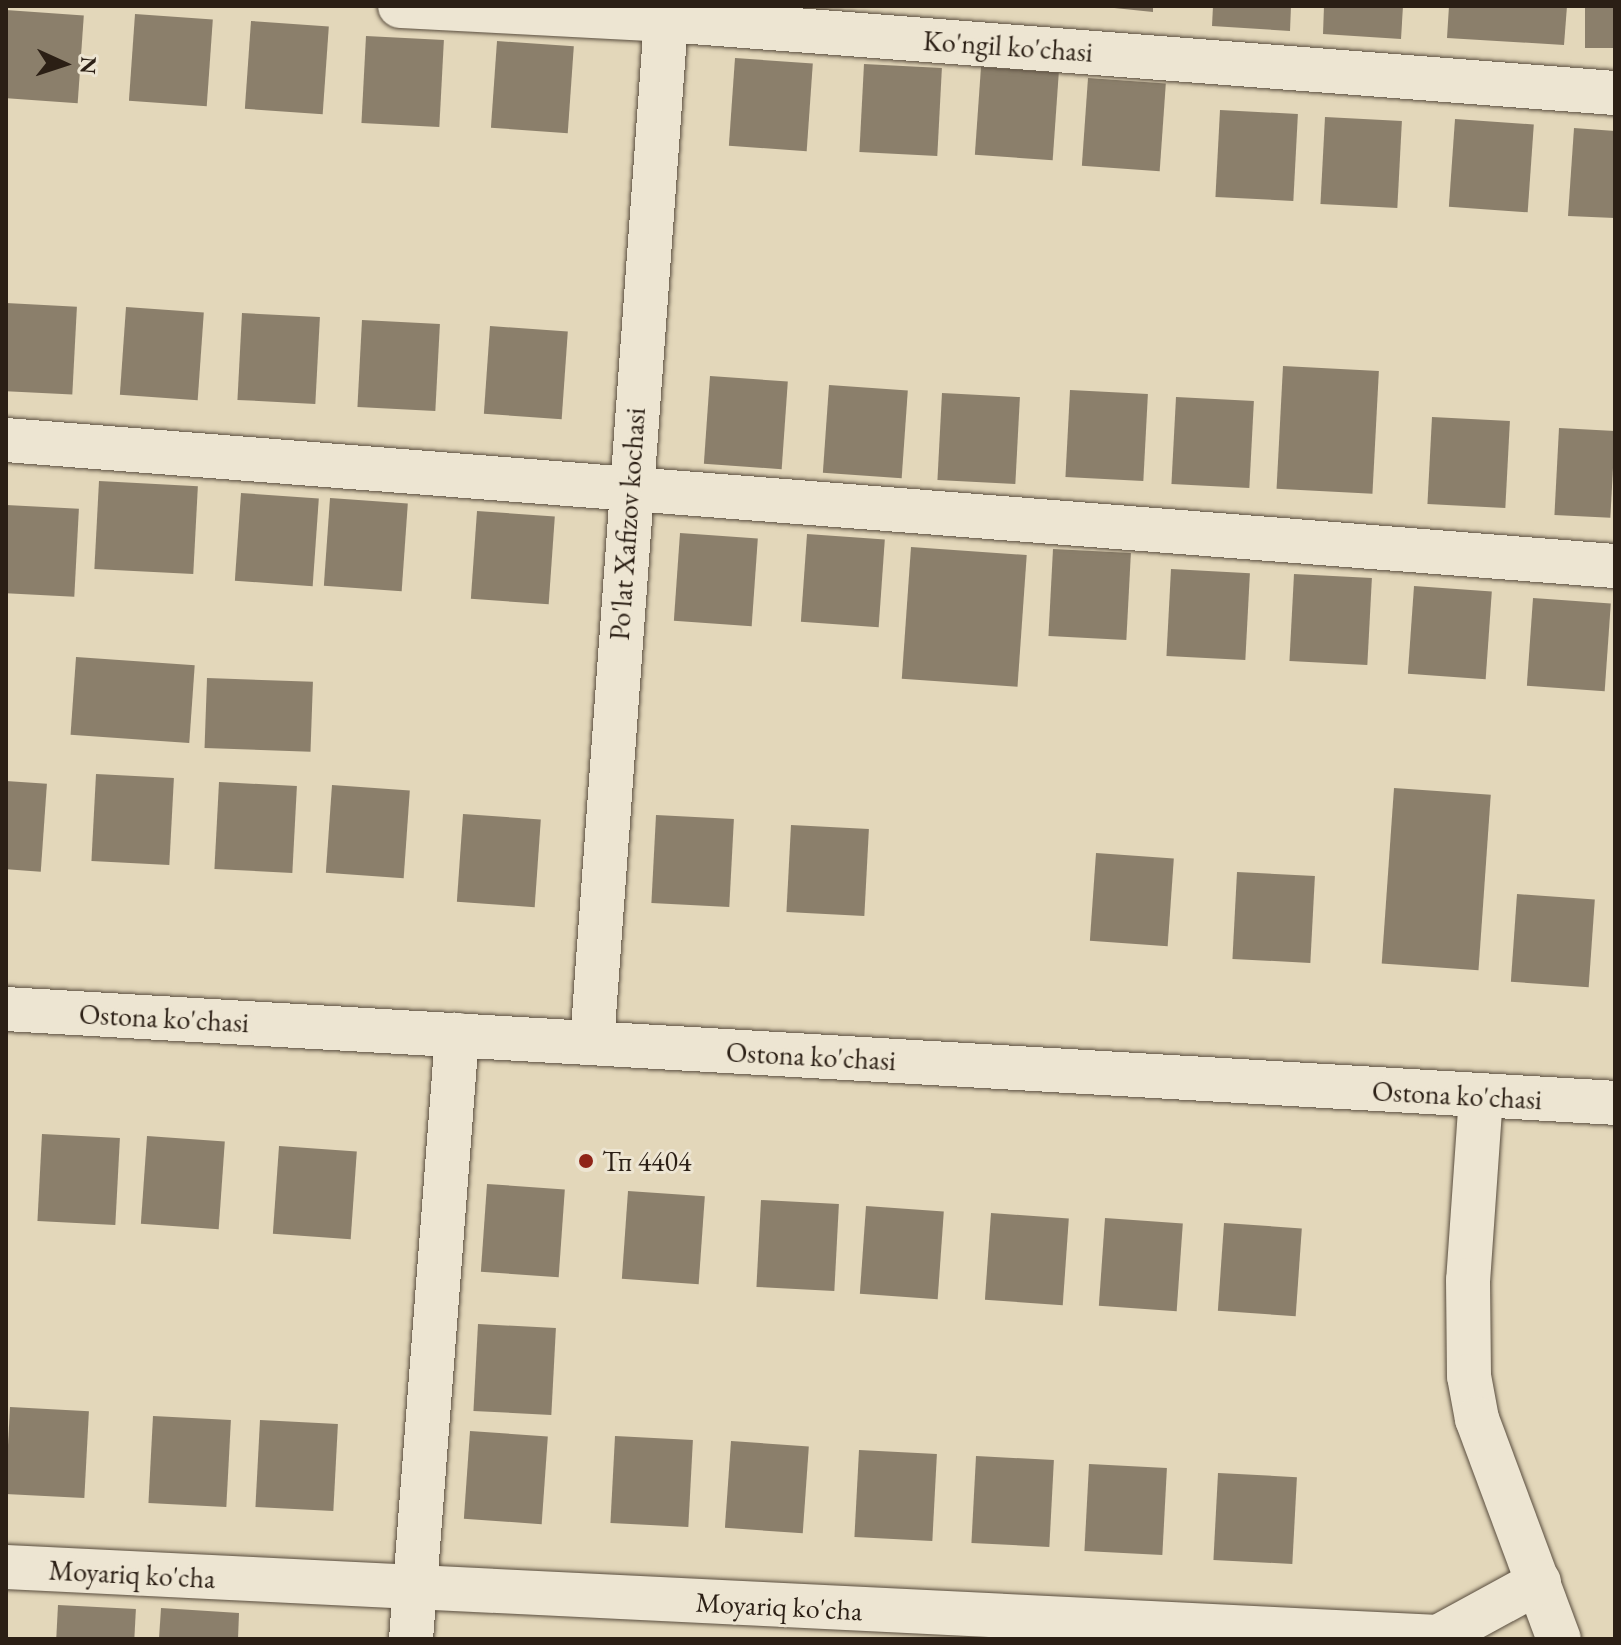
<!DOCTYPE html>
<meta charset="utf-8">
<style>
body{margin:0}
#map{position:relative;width:1621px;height:1645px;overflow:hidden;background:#e3d7ba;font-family:"EB Garamond",serif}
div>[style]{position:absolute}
.building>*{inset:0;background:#8b7f6b;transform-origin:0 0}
.roads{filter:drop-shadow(0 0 2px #594d3e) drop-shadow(0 0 2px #594d3e)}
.minor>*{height:44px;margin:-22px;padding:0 22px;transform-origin:22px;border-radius:22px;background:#ede5d2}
.tertiary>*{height:44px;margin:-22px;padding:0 22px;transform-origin:22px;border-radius:22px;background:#ede5d2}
.dots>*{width:22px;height:22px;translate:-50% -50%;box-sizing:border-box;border:4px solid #ede5d2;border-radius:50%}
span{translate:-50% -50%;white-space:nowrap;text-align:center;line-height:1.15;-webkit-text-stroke:6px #ede5d2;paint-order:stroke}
.street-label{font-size:28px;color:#2b1f15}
.poi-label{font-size:28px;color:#2b1f15}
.left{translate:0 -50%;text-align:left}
.frame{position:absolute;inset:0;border:8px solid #2b1f15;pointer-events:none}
.north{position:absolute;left:24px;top:24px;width:80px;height:80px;-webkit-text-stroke:6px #ede5d2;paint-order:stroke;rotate:93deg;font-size:22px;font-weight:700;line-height:32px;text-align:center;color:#2b1f15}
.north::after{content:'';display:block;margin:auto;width:28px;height:36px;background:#2b1f15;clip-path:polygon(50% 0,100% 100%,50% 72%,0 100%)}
</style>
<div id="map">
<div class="building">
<i style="clip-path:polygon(1095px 6px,1153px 6px,1153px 12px)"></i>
<i style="clip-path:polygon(1213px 6px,1291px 6px,1290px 31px,1212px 26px)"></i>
<i style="clip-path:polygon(1324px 6px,1403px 6px,1401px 39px,1323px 34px)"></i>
<i style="clip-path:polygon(1449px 6px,1567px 6px,1564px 45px,1447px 38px)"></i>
<i style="left:1585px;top:6px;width:30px;height:42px"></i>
<i style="left:6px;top:10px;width:78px;height:88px;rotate:4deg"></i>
<i style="left:135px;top:14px;width:78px;height:87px;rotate:4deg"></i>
<i style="left:251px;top:21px;width:78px;height:88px;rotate:4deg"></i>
<i style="left:366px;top:36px;width:78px;height:87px;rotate:3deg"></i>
<i style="left:497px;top:41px;width:77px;height:87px;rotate:4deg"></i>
<i style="left:735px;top:58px;width:78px;height:88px;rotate:4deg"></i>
<i style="left:864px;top:64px;width:78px;height:88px;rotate:3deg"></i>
<i style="left:981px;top:67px;width:78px;height:88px;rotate:4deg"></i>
<i style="left:1088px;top:78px;width:78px;height:88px;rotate:4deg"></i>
<i style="left:1220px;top:110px;width:78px;height:87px;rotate:3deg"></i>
<i style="left:1325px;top:117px;width:77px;height:87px;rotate:3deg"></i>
<i style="left:1455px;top:119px;width:79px;height:88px;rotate:4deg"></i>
<i style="clip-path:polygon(1574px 128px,1615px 131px,1615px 218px,1568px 216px)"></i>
<i style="left:6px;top:303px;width:71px;height:88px;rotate:3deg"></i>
<i style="left:126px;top:307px;width:78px;height:88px;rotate:4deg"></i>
<i style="left:242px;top:313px;width:78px;height:87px;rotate:3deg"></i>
<i style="left:362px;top:320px;width:78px;height:87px;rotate:3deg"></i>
<i style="left:490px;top:326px;width:78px;height:88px;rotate:4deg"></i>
<i style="left:1283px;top:366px;width:96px;height:123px;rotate:3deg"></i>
<i style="left:710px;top:376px;width:78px;height:88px;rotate:4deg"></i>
<i style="left:829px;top:385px;width:79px;height:88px;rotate:4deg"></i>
<i style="left:1070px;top:390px;width:78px;height:87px;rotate:3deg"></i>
<i style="left:942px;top:393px;width:78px;height:87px;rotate:3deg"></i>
<i style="left:1176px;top:397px;width:78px;height:87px;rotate:3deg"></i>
<i style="left:1432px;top:417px;width:78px;height:87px;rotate:3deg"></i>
<i style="left:1559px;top:428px;width:56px;height:87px;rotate:3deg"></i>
<i style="left:99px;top:481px;width:99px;height:88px;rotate:3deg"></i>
<i style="left:241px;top:493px;width:78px;height:88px;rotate:4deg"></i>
<i style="left:330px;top:498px;width:78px;height:88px;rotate:4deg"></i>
<i style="left:6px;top:505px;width:73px;height:88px;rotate:3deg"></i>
<i style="left:477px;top:511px;width:78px;height:88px;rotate:4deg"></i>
<i style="left:680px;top:533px;width:78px;height:88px;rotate:4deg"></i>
<i style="left:807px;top:534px;width:78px;height:88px;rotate:4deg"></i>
<i style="left:911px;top:547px;width:116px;height:132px;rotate:4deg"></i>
<i style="left:1053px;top:549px;width:78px;height:87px;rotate:3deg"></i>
<i style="left:1171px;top:569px;width:79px;height:87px;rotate:3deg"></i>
<i style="left:1294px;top:574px;width:78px;height:87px;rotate:3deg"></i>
<i style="left:1414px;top:586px;width:78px;height:88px;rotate:4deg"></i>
<i style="left:1533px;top:598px;width:78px;height:88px;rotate:4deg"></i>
<i style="left:76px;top:657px;width:119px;height:78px;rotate:4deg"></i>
<i style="left:207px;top:678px;width:106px;height:70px;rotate:2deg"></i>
<i style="left:96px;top:774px;width:78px;height:87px;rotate:3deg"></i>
<i style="left:6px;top:781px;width:41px;height:88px;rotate:4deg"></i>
<i style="left:219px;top:782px;width:78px;height:87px;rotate:3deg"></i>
<i style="left:332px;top:785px;width:78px;height:88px;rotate:4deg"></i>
<i style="left:1394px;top:788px;width:97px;height:176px;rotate:4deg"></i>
<i style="left:463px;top:814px;width:78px;height:88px;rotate:4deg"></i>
<i style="left:656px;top:815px;width:78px;height:88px;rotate:3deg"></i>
<i style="left:791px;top:825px;width:78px;height:87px;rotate:3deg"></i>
<i style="left:1096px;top:853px;width:78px;height:88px;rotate:4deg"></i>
<i style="left:1237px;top:872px;width:78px;height:87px;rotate:3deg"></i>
<i style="left:1517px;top:894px;width:78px;height:88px;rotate:4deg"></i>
<i style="left:42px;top:1134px;width:78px;height:87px;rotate:3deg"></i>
<i style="left:147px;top:1136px;width:78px;height:88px;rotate:4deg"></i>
<i style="left:279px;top:1146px;width:78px;height:88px;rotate:4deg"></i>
<i style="left:487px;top:1184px;width:78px;height:88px;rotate:4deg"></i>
<i style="left:628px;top:1191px;width:77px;height:88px;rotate:4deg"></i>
<i style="left:761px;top:1200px;width:78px;height:87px;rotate:3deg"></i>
<i style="left:866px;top:1206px;width:78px;height:88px;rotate:4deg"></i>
<i style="left:991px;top:1213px;width:78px;height:87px;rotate:4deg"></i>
<i style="left:1105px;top:1218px;width:78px;height:88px;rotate:4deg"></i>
<i style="left:1224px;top:1223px;width:78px;height:88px;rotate:4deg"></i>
<i style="left:478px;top:1324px;width:78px;height:87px;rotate:3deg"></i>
<i style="left:10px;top:1407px;width:79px;height:87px;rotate:3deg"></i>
<i style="left:153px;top:1416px;width:78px;height:87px;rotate:3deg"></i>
<i style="left:260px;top:1420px;width:78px;height:87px;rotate:3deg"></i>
<i style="left:470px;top:1431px;width:78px;height:88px;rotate:4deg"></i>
<i style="left:615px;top:1436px;width:78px;height:87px;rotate:3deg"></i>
<i style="left:731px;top:1441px;width:78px;height:87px;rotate:4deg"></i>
<i style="left:859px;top:1450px;width:78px;height:87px;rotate:3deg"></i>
<i style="left:976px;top:1456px;width:78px;height:87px;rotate:3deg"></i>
<i style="left:1089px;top:1464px;width:78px;height:87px;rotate:3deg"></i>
<i style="left:1218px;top:1473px;width:79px;height:87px;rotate:3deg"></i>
<i style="left:58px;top:1605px;width:78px;height:34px;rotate:3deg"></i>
<i style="clip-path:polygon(161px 1608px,239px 1613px,238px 1639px,159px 1639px)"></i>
</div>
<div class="roads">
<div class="minor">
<i style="left:400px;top:6px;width:266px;rotate:3deg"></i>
<i style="left:666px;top:20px;width:952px;rotate:4.4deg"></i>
<i style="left:6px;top:440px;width:1614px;rotate:4.48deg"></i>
<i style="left:592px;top:1043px;width:1040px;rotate:-85.86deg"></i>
<i style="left:1481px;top:1096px;width:184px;rotate:94deg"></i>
<i style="left:1468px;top:1280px;width:96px;rotate:89.4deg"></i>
<i style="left:1469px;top:1376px;width:44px;rotate:79.5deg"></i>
<i style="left:1477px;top:1419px;width:235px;rotate:69.6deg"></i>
<i style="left:6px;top:1567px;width:1434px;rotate:2.8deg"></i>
<i style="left:1438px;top:1637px;width:115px;rotate:-28.6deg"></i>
<i style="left:411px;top:1639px;width:606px;rotate:-85.64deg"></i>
</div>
<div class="tertiary">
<i style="left:6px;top:1009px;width:1612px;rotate:3.34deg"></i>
</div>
</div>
<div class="dots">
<i style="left:586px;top:1161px;background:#8f2418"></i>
</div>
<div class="street-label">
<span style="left:1008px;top:46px;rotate:4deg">Ko'ngil ko'chasi</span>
<span style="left:627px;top:524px;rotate:-86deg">Po'lat Xafizov kochasi</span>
<span style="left:164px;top:1018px;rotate:3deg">Ostona ko'chasi</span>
<span style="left:811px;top:1056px;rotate:3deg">Ostona ko'chasi</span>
<span style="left:1457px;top:1095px;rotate:3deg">Ostona ko'chasi</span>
<span style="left:132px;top:1574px;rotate:3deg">Moyariq ko'cha</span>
<span style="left:779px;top:1606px;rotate:3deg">Moyariq ko'cha</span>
</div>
<div class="poi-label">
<span class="left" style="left:602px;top:1161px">Тп 4404</span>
</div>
<div class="frame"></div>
<div class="north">N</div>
</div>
